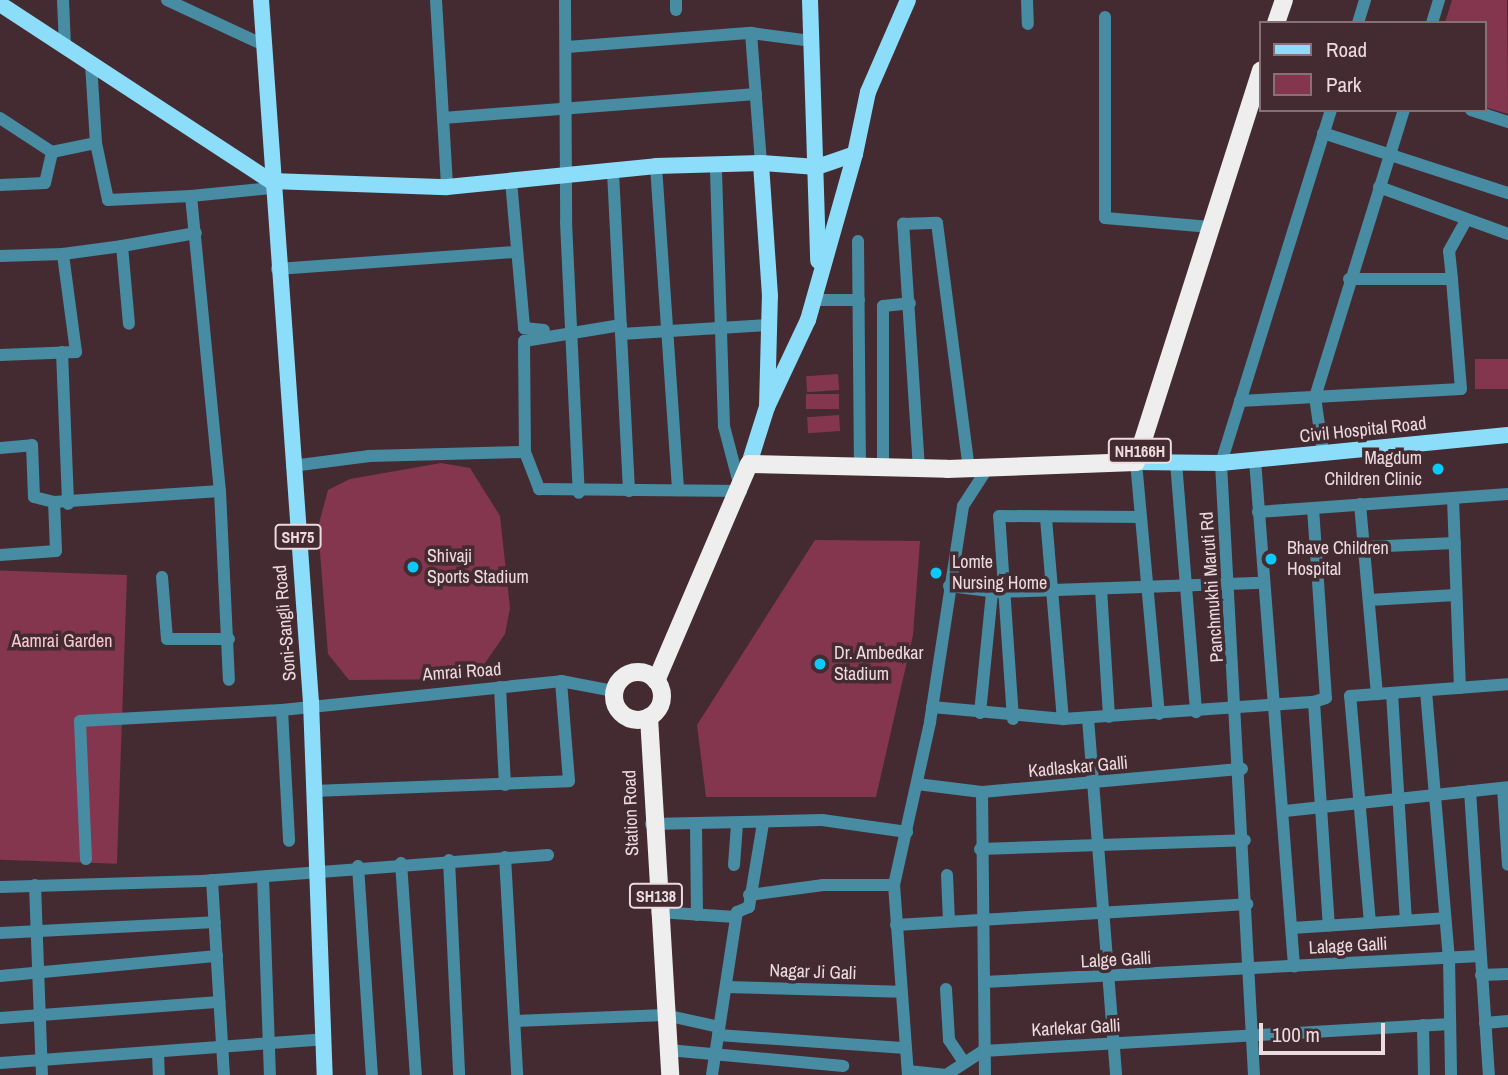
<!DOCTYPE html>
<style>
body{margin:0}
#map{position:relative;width:1508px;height:1075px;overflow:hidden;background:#442b31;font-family:"Archivo Narrow",sans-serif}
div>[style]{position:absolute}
.green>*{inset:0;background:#84364f;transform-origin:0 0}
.minor>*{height:12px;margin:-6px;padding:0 6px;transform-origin:6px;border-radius:6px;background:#478ca3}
.major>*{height:16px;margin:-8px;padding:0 8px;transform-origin:8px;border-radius:8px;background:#8cddf9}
.highway>*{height:18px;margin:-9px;padding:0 9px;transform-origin:9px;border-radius:9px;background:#eee}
.highway>.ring{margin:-9px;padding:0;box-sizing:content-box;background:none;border:18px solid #eee;border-radius:50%}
.dots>*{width:19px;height:19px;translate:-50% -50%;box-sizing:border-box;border:4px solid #442b31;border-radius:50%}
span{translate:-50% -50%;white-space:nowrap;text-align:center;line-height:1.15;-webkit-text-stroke:7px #442b31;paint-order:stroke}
.shield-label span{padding:2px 5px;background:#442b31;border:2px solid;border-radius:5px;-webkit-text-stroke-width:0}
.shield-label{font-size:16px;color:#ecdbdf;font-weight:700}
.street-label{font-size:18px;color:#ecdbdf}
.poi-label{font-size:18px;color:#ecdbdf}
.right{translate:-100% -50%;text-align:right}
.left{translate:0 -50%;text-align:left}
.park-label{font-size:18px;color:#f9c8d4}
.legend{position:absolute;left:1259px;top:21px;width:228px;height:91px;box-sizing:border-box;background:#442b31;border:2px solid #877177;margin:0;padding:9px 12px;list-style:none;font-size:21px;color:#ecdbdf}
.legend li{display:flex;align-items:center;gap:14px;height:35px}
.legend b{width:35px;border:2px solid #877177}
.scale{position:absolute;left:1259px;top:1023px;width:126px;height:32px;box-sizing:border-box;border:4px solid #ecdbdf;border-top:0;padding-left:9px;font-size:21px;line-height:24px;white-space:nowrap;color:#ecdbdf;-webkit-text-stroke:5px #442b31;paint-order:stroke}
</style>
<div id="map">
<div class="green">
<i style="clip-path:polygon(1452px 0,1507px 0,1508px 114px,1485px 107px,1485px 23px,1445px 23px)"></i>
<i style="left:1508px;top:359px;width:30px;height:33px;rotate:90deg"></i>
<i style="left:838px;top:374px;width:16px;height:32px;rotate:86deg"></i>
<i style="left:839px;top:394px;width:15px;height:33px;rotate:90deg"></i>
<i style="left:839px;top:415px;width:16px;height:32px;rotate:86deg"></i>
<i style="clip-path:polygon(441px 463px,470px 468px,500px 516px,510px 608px,505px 634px,474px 679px,349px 680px,328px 654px,318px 527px,328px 490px,350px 479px)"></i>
<i style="clip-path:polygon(815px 540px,920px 541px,913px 635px,876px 797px,706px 797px,697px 725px)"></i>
<i style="left:127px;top:575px;width:289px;height:127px;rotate:92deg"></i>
</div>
<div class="minor">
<i style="left:63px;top:0;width:46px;rotate:87.5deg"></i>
<i style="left:167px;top:0;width:107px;rotate:24.9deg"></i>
<i style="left:436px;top:0;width:187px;rotate:86.6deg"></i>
<i style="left:565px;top:0;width:222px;rotate:89.7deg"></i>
<i style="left:566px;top:222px;width:271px;rotate:87.3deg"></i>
<i style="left:676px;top:0;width:10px;rotate:90deg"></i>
<i style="left:1027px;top:0;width:24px;rotate:88deg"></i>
<i style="left:1105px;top:17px;width:201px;rotate:90deg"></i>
<i style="left:1105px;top:218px;width:106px;rotate:4.9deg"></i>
<i style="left:1358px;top:23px;width:24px;rotate:-73deg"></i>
<i style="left:1432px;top:23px;width:24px;rotate:-73deg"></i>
<i style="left:751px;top:33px;width:130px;rotate:85.6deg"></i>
<i style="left:567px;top:47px;width:185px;rotate:-4.4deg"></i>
<i style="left:751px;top:33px;width:62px;rotate:7.5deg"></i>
<i style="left:1471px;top:110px;width:39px;rotate:18deg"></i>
<i style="left:0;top:118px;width:62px;rotate:33.2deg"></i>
<i style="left:52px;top:152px;width:45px;rotate:-11.6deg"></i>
<i style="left:96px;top:143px;width:80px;rotate:-93.6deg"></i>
<i style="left:443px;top:118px;width:314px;rotate:-4.4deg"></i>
<i style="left:1323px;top:133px;width:194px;rotate:18deg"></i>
<i style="left:96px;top:143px;width:58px;rotate:78.1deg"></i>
<i style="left:108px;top:200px;width:83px;rotate:-2.8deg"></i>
<i style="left:191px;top:196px;width:296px;rotate:84.4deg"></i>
<i style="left:220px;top:491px;width:189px;rotate:87.3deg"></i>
<i style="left:656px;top:166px;width:325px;rotate:86.1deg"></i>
<i style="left:613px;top:172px;width:159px;rotate:87.1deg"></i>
<i style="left:511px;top:181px;width:148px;rotate:84.9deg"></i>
<i style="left:524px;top:328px;width:20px;rotate:6deg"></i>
<i style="left:0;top:185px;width:45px;rotate:-2.5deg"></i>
<i style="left:45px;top:183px;width:32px;rotate:-77deg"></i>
<i style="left:1379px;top:187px;width:137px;rotate:20deg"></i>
<i style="left:191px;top:196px;width:80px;rotate:-5.7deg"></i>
<i style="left:858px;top:241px;width:226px;rotate:89.5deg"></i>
<i style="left:122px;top:246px;width:75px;rotate:-10deg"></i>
<i style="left:0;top:256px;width:63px;rotate:-1.8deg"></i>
<i style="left:277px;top:269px;width:239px;rotate:-4.1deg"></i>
<i style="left:1452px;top:279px;width:28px;rotate:-96deg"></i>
<i style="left:1449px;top:251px;width:35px;rotate:-61deg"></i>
<i style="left:813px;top:300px;width:46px"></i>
<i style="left:621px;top:325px;width:98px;rotate:170.6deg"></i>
<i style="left:524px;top:341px;width:111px;rotate:89.5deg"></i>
<i style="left:525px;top:452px;width:40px;rotate:69deg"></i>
<i style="left:539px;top:489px;width:202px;rotate:0.6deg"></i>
<i style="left:741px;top:491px;width:67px;rotate:-104.7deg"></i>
<i style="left:724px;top:426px;width:260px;rotate:-91.8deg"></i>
<i style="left:62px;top:352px;width:152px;rotate:87.7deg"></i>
<i style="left:0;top:355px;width:76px;rotate:-2.3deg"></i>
<i style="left:76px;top:352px;width:99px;rotate:-97.6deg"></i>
<i style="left:63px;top:254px;width:60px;rotate:-7.7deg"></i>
<i style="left:122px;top:246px;width:78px;rotate:84.9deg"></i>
<i style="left:1240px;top:401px;width:221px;rotate:-3.1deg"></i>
<i style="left:1461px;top:389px;width:110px;rotate:-94.7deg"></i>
<i style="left:1452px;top:279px;width:103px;rotate:180deg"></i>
<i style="left:0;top:448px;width:32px;rotate:-5deg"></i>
<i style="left:32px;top:445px;width:52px;rotate:87.8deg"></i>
<i style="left:34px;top:497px;width:21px;rotate:14deg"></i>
<i style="left:54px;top:502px;width:166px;rotate:-3.8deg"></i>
<i style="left:1323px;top:453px;width:57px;rotate:-98.1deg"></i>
<i style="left:1315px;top:397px;width:300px;rotate:-72.8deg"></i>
<i style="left:1255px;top:460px;width:508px;rotate:85.59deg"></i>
<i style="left:1136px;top:462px;width:253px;rotate:84.8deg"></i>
<i style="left:1176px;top:462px;width:251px;rotate:85.4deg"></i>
<i style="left:292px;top:466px;width:78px;rotate:-7.4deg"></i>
<i style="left:369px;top:456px;width:156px;rotate:-1.5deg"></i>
<i style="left:883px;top:468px;width:162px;rotate:-90deg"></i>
<i style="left:883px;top:306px;width:27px;rotate:-6deg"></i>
<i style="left:919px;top:469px;width:246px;rotate:-93.7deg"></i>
<i style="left:903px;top:224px;width:34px;rotate:-2deg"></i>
<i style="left:937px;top:223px;width:248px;rotate:82.6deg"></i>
<i style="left:629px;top:491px;width:157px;rotate:-92.9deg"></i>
<i style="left:621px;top:334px;width:147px;rotate:-3.5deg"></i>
<i style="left:1453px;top:498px;width:190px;rotate:87.9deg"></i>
<i style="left:1360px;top:504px;width:191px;rotate:84.9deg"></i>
<i style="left:1313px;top:508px;width:190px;rotate:86.1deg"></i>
<i style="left:1326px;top:698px;width:13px;rotate:162deg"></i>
<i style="left:1314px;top:702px;width:224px;rotate:86.2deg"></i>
<i style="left:1258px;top:512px;width:251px;rotate:-4.1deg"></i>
<i style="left:1046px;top:518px;width:202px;rotate:85.2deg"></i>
<i style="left:1063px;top:719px;width:252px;rotate:-3.9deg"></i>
<i style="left:1364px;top:547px;width:91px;rotate:-2.5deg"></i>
<i style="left:0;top:555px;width:56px;rotate:-4.1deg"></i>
<i style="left:56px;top:551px;width:49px;rotate:-92.3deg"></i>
<i style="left:162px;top:577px;width:62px;rotate:85.4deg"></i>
<i style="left:167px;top:639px;width:62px"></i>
<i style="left:949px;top:586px;width:49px;rotate:7deg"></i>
<i style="left:998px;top:592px;width:264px;rotate:-2deg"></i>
<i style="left:1101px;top:589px;width:128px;rotate:86.4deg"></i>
<i style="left:1369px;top:600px;width:87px;rotate:-3.3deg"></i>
<i style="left:500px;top:687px;width:98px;rotate:87.1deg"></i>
<i style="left:1426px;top:691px;width:268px;rotate:85.1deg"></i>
<i style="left:1449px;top:958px;width:117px;rotate:89deg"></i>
<i style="left:1392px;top:693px;width:227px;rotate:86.5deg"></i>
<i style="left:932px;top:707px;width:132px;rotate:5.2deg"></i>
<i style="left:282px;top:710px;width:131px;rotate:86.9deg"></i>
<i style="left:980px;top:713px;width:122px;rotate:-84.3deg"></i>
<i style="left:1088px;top:718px;width:358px;rotate:85.5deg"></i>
<i style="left:1013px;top:719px;width:203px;rotate:-93.9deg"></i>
<i style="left:999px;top:516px;width:142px;rotate:0.4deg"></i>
<i style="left:917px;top:784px;width:65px;rotate:7deg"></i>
<i style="left:982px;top:792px;width:261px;rotate:-5.1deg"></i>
<i style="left:1503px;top:788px;width:77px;rotate:86.3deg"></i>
<i style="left:313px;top:791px;width:256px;rotate:-2.2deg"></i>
<i style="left:569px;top:781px;width:100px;rotate:-94.6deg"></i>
<i style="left:1470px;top:791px;width:285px;rotate:86.2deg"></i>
<i style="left:982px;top:792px;width:283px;rotate:89.4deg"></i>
<i style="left:1285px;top:811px;width:224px;rotate:-6.1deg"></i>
<i style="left:651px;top:824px;width:171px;rotate:-1.3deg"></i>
<i style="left:822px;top:820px;width:86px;rotate:8deg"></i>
<i style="left:696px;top:824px;width:91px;rotate:89.4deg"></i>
<i style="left:980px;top:849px;width:265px;rotate:-1.9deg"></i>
<i style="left:505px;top:857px;width:218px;rotate:86.8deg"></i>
<i style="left:86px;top:859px;width:138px;rotate:-92.5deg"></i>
<i style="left:80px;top:721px;width:202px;rotate:-3.1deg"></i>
<i style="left:282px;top:710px;width:281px;rotate:-5.9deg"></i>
<i style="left:561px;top:681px;width:54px;rotate:10.7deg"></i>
<i style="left:449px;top:860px;width:215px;rotate:87.3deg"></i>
<i style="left:401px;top:863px;width:213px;rotate:86deg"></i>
<i style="left:734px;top:865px;width:41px;rotate:-85.8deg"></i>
<i style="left:358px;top:866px;width:209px;rotate:86.2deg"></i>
<i style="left:947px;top:875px;width:46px;rotate:87.5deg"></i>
<i style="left:263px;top:877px;width:198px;rotate:88deg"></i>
<i style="left:212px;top:880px;width:195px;rotate:86.5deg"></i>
<i style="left:35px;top:885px;width:190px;rotate:87.9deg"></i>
<i style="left:0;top:887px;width:202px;rotate:-1.7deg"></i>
<i style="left:202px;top:881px;width:347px;rotate:-4.3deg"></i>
<i style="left:749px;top:895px;width:75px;rotate:-7.7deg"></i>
<i style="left:823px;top:885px;width:71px"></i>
<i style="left:657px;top:912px;width:79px;rotate:3.6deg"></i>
<i style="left:1370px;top:923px;width:228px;rotate:-95deg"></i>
<i style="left:1350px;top:696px;width:158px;rotate:-4.3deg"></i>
<i style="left:896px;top:925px;width:352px;rotate:-3.4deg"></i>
<i style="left:1292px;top:928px;width:153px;rotate:-3.7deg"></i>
<i style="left:0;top:933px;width:215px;rotate:-2.9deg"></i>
<i style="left:1481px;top:975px;width:27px;rotate:-2deg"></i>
<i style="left:0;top:976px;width:218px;rotate:-5.3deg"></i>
<i style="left:984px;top:982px;width:497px;rotate:-3deg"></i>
<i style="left:726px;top:987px;width:174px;rotate:1.6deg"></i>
<i style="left:946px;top:989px;width:51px;rotate:86.6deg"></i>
<i style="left:949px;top:1040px;width:27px;rotate:56deg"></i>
<i style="left:0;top:1018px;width:220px;rotate:-4.2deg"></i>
<i style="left:515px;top:1021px;width:150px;rotate:-2.3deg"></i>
<i style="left:665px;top:1015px;width:55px;rotate:12.5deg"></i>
<i style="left:1485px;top:1023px;width:23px;rotate:-5deg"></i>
<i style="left:1423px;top:1025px;width:50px;rotate:88.9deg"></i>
<i style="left:718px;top:1035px;width:188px;rotate:4deg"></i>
<i style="left:668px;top:1050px;width:176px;rotate:5.2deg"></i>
<i style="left:158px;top:1052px;width:23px;rotate:88deg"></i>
<i style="left:0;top:1063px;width:325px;rotate:-4.2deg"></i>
<i style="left:908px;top:1071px;width:38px;rotate:6deg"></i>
<i style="left:946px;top:1075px;width:44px;rotate:-33deg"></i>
<i style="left:983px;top:1051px;width:468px;rotate:-3.3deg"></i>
<i style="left:712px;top:1075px;width:165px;rotate:-81.3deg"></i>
<i style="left:737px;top:912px;width:13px;rotate:-23deg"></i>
<i style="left:749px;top:907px;width:85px;rotate:-80.5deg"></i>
<i style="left:908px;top:1075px;width:191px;rotate:-94.2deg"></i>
<i style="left:894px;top:885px;width:167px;rotate:-77.5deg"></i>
<i style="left:930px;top:722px;width:219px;rotate:-81.3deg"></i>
<i style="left:963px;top:506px;width:44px;rotate:-57deg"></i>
<i style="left:1254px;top:1075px;width:613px;rotate:-93.09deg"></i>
<i style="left:1221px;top:463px;width:370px;rotate:-72.7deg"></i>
</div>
<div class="major">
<i style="left:261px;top:0;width:704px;rotate:85.93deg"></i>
<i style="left:311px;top:702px;width:373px;rotate:87.9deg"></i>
<i style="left:810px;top:0;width:261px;rotate:88.2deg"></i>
<i style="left:0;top:4px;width:324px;rotate:33.2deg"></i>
<i style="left:271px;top:181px;width:176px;rotate:2deg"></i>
<i style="left:447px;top:187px;width:210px;rotate:-5.7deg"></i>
<i style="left:656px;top:166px;width:105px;rotate:-1.6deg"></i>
<i style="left:767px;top:407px;width:111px;rotate:-88.5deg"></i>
<i style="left:770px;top:296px;width:133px;rotate:-93.9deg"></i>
<i style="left:761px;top:163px;width:56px;rotate:4.1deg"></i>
<i style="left:817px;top:167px;width:40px;rotate:-18.9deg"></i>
<i style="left:855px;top:154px;width:63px;rotate:-78.2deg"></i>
<i style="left:868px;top:92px;width:100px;rotate:-66.5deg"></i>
<i style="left:1136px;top:462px;width:85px;rotate:0.7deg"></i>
<i style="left:1221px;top:463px;width:288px;rotate:-5.6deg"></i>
<i style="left:749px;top:464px;width:60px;rotate:-72.5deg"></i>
<i style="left:767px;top:407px;width:96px;rotate:-64.8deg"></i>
<i style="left:808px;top:320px;width:173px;rotate:-74.2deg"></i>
</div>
<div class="highway">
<i style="left:1276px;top:23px;width:24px;rotate:-71deg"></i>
<i class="ring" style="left:614px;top:672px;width:30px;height:30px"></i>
<i style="left:656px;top:681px;width:236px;rotate:-66.8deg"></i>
<i style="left:749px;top:464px;width:198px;rotate:1.4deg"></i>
<i style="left:947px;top:469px;width:189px;rotate:-2.1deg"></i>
<i style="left:1136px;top:462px;width:411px;rotate:-72.3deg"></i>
<i style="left:649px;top:717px;width:359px;rotate:86.6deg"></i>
</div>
<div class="dots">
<i style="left:1438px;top:469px;background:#0bcafa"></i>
<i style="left:1271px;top:559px;background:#0bcafa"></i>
<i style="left:413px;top:567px;background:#0bcafa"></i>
<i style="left:936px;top:573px;background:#0bcafa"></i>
<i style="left:820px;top:664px;background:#0bcafa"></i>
</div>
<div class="shield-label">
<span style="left:1140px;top:451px">NH166H</span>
<span style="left:298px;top:537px">SH75</span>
<span style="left:656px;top:896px">SH138</span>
</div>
<div class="street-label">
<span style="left:1363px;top:430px;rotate:-6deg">Civil Hospital Road</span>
<span style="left:1212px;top:587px;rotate:-94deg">Panchmukhi Maruti Rd</span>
<span style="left:285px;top:623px;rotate:-95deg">Soni-Sangli Road</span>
<span style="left:462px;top:672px;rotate:-4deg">Amrai Road</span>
<span style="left:1078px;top:767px;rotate:-5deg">Kadlaskar Galli</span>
<span style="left:631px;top:813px;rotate:-92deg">Station Road</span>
<span style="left:1348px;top:946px;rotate:-3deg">Lalage Galli</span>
<span style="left:1116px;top:960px;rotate:-3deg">Lalge Galli</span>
<span style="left:813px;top:972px;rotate:2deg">Nagar Ji Gali</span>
<span style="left:1076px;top:1028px;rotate:-3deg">Karlekar Galli</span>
</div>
<div class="poi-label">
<span class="right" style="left:1422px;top:469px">Magdum<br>Children Clinic</span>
<span class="left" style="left:1287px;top:559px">Bhave Children<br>Hospital</span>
<span class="left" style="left:427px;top:567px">Shivaji<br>Sports Stadium</span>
<span class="left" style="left:952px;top:573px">Lomte<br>Nursing Home</span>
<span class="left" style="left:834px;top:664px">Dr. Ambedkar<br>Stadium</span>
</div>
<div class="park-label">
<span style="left:62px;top:641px">Aamrai Garden</span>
</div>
<ul class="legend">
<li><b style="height:9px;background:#8cddf9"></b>Road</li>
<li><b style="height:19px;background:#84364f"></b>Park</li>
</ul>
<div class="scale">100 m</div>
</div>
